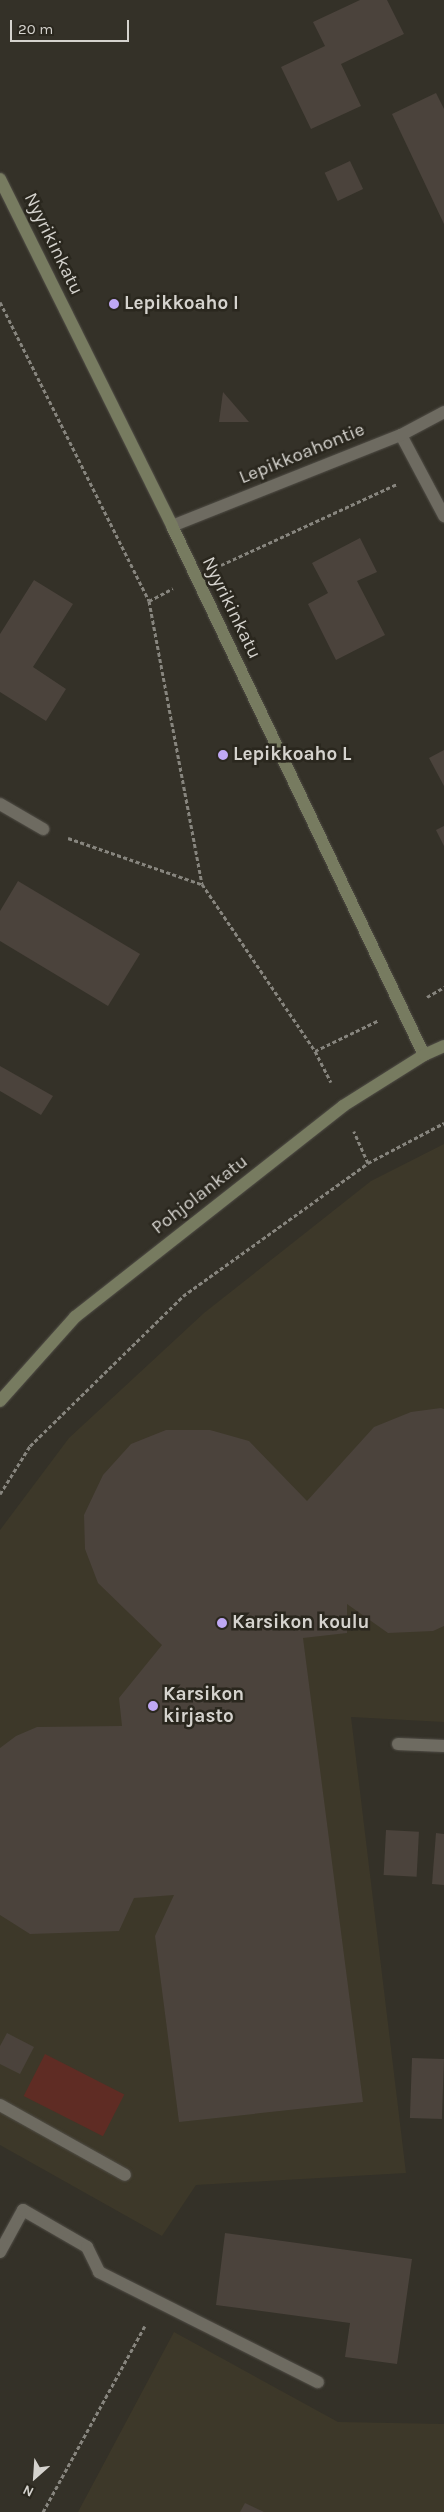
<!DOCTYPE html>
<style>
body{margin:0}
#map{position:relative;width:444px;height:2512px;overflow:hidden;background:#343128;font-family:Karla,sans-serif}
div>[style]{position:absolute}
.built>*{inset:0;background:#3d3829}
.green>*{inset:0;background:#5f2c24;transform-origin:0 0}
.building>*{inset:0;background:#4b433c;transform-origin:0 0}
.path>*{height:3px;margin-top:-1.5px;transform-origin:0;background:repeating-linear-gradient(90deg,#87857e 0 4px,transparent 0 6.5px)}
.roads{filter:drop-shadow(0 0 1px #504d46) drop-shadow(0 0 1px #504d46)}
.lane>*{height:12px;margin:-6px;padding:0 6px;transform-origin:6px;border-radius:6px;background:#6e6b61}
.street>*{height:12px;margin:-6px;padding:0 6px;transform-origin:6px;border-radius:6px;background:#6e6b61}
.secondary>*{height:12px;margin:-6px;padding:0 6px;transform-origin:6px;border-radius:6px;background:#777b60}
.dots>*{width:14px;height:14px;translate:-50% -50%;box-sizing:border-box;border:2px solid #2a271e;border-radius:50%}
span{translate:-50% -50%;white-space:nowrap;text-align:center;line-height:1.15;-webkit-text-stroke:5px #2a271e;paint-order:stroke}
.street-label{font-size:19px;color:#d5d3ce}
.poi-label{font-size:19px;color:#d5d3ce;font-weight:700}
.left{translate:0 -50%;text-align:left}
.north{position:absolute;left:10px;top:2452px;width:50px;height:50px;-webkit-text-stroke:4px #2a271e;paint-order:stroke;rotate:206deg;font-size:14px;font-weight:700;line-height:20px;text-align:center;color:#d5d3ce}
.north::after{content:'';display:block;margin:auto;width:18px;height:22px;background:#d5d3ce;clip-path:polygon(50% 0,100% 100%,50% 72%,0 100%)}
.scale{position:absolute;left:10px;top:20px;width:119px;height:22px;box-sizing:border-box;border:2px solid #d5d3ce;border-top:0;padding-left:6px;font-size:15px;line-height:18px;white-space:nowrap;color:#d5d3ce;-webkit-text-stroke:4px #2a271e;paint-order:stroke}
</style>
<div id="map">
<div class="built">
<i style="clip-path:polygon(444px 1144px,444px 1722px,351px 1717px,406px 2173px,196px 2185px,162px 2236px,0 2145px,0 1530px,69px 1438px,204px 1313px,371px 1181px)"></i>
<i style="clip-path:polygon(174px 2332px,338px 2422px,444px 2424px,444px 2512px,78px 2512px)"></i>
</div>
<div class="green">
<i style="left:45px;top:2054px;width:89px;height:47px;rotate:27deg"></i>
</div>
<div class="building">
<i style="clip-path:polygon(360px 0,387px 0,404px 34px,341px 64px,361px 106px,311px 129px,281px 67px,325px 46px,313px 22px)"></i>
<i style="clip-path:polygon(436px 93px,444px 109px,444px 224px,392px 114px)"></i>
<i style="left:350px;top:161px;width:31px;height:28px;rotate:65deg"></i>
<i style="clip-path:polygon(223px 392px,249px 422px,219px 422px)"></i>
<i style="clip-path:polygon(360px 538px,377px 572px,357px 581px,385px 635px,336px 660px,308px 604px,328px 593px,312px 563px)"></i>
<i style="clip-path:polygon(34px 580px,73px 604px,33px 667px,66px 689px,46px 721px,0 692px,0 634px)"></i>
<i style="clip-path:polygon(444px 750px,444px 786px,429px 758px)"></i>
<i style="clip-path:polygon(444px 826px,444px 846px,436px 830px)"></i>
<i style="clip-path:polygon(18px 881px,140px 954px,108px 1006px,0 941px,0 911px)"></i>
<i style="clip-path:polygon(0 1066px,53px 1096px,41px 1115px,0 1091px)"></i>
<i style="clip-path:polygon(441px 1408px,444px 1409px,444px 1626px,433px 1631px,388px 1633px,347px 1604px,347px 1633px,303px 1638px,363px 2102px,179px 2122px,155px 1936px,174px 1895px,134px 1898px,119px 1931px,30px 1934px,0 1915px,0 1748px,16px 1736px,37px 1727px,122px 1726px,119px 1698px,162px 1645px,98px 1583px,85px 1549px,84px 1515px,103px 1475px,131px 1444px,166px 1430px,210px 1430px,249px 1441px,307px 1501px,374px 1427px,411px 1412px)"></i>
<i style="left:386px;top:1830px;width:33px;height:45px;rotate:3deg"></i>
<i style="clip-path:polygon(436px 1833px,444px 1834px,444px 1885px,432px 1884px)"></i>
<i style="clip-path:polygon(7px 2033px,34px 2047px,20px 2074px,0 2064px,0 2046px)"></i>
<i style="left:412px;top:2058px;width:32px;height:60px;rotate:2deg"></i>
<i style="clip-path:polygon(225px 2233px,412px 2259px,397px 2364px,345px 2357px,350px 2323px,216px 2305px)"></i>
<i style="clip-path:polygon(245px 2503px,264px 2512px,240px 2512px)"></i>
</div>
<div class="path">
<i style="left:0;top:302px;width:334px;rotate:63.5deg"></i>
<i style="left:149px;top:601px;width:288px;rotate:79.4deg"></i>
<i style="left:202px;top:884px;width:202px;rotate:55.9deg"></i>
<i style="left:315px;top:1051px;width:35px;rotate:63deg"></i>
<i style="left:221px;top:565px;width:194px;rotate:-24.7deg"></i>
<i style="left:149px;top:601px;width:27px;rotate:-28deg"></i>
<i style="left:68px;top:838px;width:141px;rotate:19.1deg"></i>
<i style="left:427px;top:997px;width:20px;rotate:-30deg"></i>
<i style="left:315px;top:1051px;width:71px;rotate:-25.8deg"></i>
<i style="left:368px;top:1163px;width:86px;rotate:-27.8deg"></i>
<i style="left:0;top:1494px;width:57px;rotate:-58deg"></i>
<i style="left:30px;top:1446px;width:214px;rotate:-44.4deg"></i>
<i style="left:183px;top:1296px;width:228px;rotate:-35.7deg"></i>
<i style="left:368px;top:1163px;width:35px;rotate:-114deg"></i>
<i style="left:43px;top:2512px;width:212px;rotate:-61.3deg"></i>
</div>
<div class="roads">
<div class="lane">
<i style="left:0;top:2105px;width:143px;rotate:29.2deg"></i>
<i style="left:0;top:2252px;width:48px;rotate:-61.3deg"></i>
<i style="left:23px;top:2210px;width:74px;rotate:30deg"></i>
<i style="left:87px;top:2247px;width:28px;rotate:64deg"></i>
<i style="left:99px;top:2272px;width:245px;rotate:26.7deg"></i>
</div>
<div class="street">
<i style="left:401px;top:435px;width:92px;rotate:62deg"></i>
<i style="left:172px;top:526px;width:246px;rotate:-21.7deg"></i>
<i style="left:401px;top:435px;width:49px;rotate:-28.1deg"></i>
<i style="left:0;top:804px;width:50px;rotate:30.2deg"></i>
<i style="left:398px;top:1744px;width:46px;rotate:2.5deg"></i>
</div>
<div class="secondary">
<i style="left:0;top:179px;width:387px;rotate:63.6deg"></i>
<i style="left:172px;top:526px;width:586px;rotate:64.53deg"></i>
<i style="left:0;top:1401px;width:113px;rotate:-48.2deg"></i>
<i style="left:75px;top:1317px;width:341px;rotate:-38.2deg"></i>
<i style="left:343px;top:1106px;width:96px;rotate:-32.2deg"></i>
<i style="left:424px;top:1055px;width:22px;rotate:-24deg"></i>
</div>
</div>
<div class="dots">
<i style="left:114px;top:304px;background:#bfa8f4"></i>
<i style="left:223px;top:755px;background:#bfa8f4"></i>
<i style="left:222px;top:1623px;background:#bfa8f4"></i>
<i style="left:153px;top:1706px;background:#bfa8f4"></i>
</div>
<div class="street-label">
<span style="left:53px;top:244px;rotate:64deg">Nyyrikinkatu</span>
<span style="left:302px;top:454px;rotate:-22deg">Lepikkoahontie</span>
<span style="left:231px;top:608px;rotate:64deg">Nyyrikinkatu</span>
<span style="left:200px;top:1195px;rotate:-38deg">Pohjolankatu</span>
</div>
<div class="poi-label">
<span class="left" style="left:124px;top:304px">Lepikkoaho I</span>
<span class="left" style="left:233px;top:755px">Lepikkoaho L</span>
<span class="left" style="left:232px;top:1623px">Karsikon koulu</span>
<span class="left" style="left:163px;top:1706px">Karsikon<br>kirjasto</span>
</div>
<div class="north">N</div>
<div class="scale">20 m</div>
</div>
